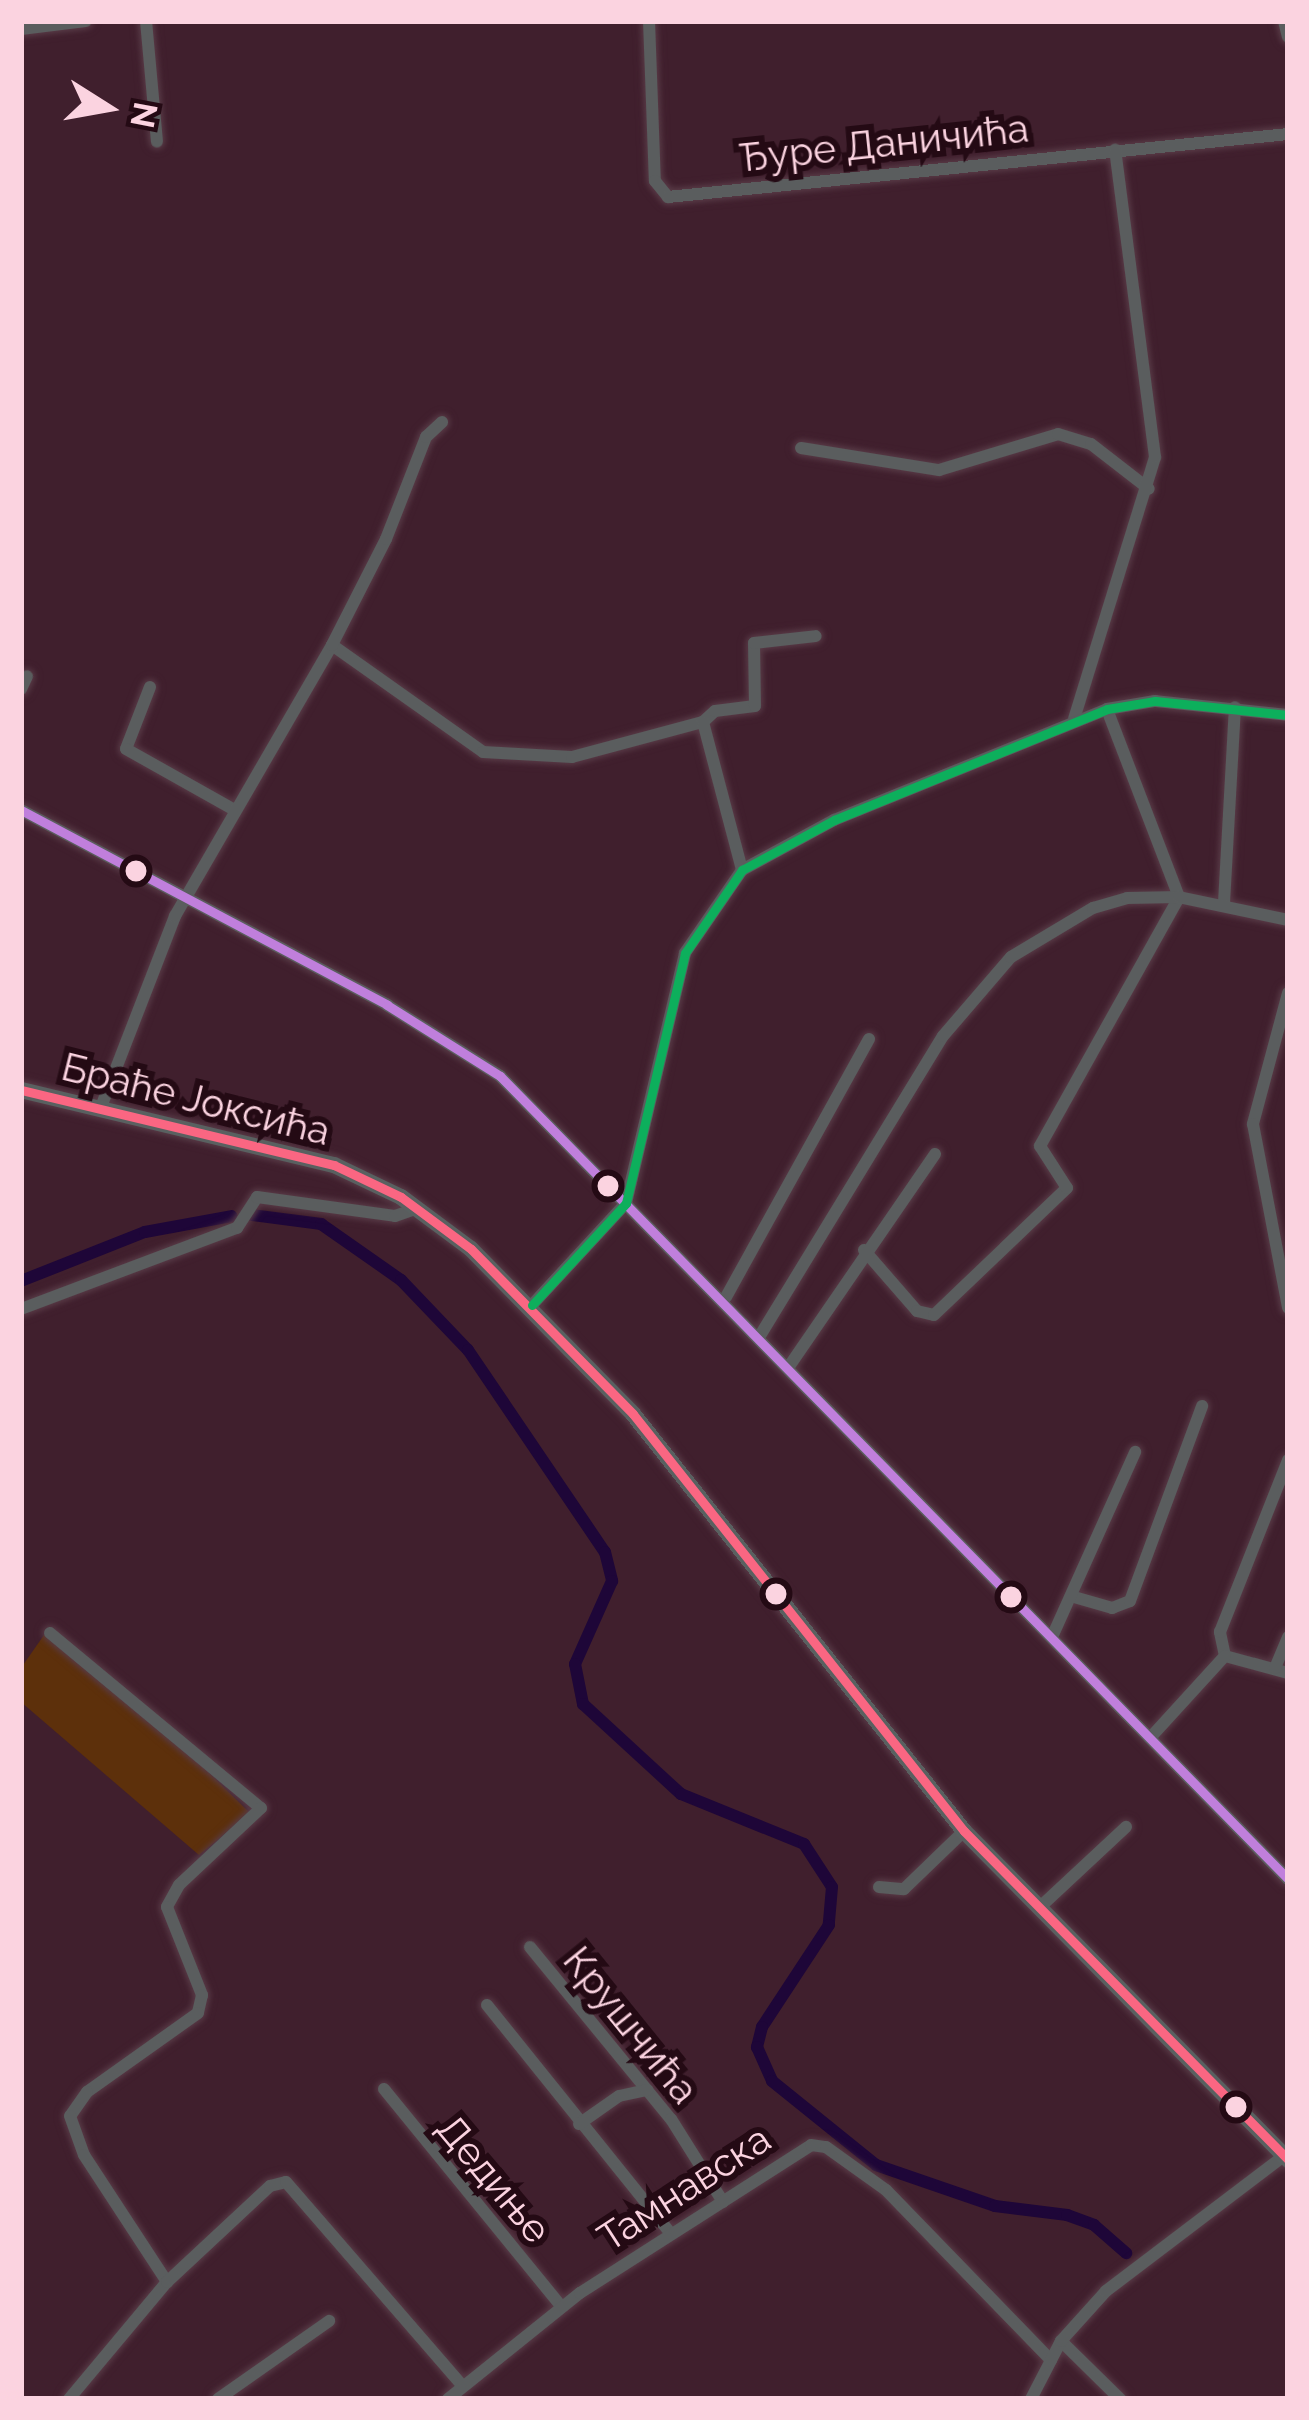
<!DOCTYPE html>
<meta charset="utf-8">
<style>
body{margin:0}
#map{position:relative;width:1309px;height:2420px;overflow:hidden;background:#401f2d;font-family:Raleway,sans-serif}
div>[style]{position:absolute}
.green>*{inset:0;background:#5d300b}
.canal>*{height:12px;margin:-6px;padding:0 6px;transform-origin:6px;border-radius:6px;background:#1e0638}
.roads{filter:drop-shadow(0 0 3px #583b47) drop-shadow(0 0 3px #583b47)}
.minor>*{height:12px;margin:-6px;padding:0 6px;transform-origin:6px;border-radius:6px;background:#5a5d5e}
.secondary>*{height:16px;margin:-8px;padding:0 8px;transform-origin:8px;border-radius:8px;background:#596060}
.bus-1>*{height:9px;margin:-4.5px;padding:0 4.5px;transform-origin:4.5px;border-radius:4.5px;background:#c07fdc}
.bus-2>*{height:9px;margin:-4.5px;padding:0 4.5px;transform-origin:4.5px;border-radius:4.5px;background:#fa6682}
.bus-3>*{height:9px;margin:-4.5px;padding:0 4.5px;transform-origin:4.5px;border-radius:4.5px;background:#0daf5c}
.dots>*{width:33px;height:33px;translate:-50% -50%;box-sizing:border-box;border:6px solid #240a14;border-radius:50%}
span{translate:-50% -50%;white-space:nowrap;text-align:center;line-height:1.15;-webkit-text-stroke:12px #240a14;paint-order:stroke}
.street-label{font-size:39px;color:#fbd3e0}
.frame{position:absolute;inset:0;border:24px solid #fbd3e0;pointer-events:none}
.north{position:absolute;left:48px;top:48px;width:120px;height:120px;-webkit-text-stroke:9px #240a14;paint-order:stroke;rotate:101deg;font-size:33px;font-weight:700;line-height:48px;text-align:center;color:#fbd3e0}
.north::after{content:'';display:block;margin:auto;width:42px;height:54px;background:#fbd3e0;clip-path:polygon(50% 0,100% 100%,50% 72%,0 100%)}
</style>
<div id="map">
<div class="green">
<i style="clip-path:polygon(44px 1635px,160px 1725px,250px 1813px,199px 1855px,21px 1702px,21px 1668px)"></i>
</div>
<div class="canal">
<i style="left:252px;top:1215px;width:70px;rotate:7.4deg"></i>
<i style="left:321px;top:1224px;width:98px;rotate:35deg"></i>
<i style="left:401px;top:1280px;width:97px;rotate:46.3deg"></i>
<i style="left:468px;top:1350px;width:244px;rotate:55.9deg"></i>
<i style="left:605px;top:1552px;width:30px;rotate:76deg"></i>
<i style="left:612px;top:1581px;width:91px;rotate:114deg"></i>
<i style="left:575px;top:1664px;width:41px;rotate:78.7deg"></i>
<i style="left:583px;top:1704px;width:133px;rotate:42.6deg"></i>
<i style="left:681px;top:1794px;width:133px;rotate:22.1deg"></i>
<i style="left:804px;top:1844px;width:51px;rotate:56.9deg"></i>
<i style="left:832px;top:1887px;width:38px;rotate:95deg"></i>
<i style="left:829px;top:1925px;width:122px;rotate:123.3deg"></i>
<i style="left:762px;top:2027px;width:21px;rotate:104deg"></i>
<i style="left:757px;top:2047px;width:37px;rotate:66deg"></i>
<i style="left:772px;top:2081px;width:134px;rotate:38.9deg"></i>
<i style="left:876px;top:2165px;width:126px;rotate:19deg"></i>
<i style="left:995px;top:2206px;width:73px;rotate:7.1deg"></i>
<i style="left:1067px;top:2215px;width:29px;rotate:20deg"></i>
<i style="left:1094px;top:2225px;width:43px;rotate:41.2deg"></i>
<i style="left:21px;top:1281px;width:133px;rotate:-21.6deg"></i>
<i style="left:145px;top:1232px;width:88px;rotate:-10.4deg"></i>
</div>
<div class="roads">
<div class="minor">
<i style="left:146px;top:21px;width:121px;rotate:84.8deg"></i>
<i style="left:649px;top:21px;width:160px;rotate:87.9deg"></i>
<i style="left:655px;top:181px;width:21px;rotate:51deg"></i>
<i style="left:668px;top:197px;width:623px;rotate:-5.8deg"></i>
<i style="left:1284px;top:21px;width:16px;rotate:76deg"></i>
<i style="left:21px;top:29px;width:65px;rotate:-7deg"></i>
<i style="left:801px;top:448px;width:140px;rotate:9.1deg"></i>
<i style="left:939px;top:470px;width:124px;rotate:-16.8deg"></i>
<i style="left:1058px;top:434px;width:34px;rotate:17deg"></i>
<i style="left:1091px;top:444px;width:73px;rotate:37.8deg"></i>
<i style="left:332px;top:645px;width:185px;rotate:35.3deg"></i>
<i style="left:483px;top:752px;width:89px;rotate:3.2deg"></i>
<i style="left:572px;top:757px;width:136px;rotate:-15deg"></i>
<i style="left:150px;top:687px;width:66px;rotate:111.2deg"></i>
<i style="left:126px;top:749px;width:123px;rotate:29.3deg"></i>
<i style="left:21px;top:689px;width:14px;rotate:-65deg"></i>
<i style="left:1074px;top:719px;width:274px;rotate:-72.8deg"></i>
<i style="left:1155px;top:457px;width:310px;rotate:-97.4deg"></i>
<i style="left:703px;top:722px;width:16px;rotate:-43deg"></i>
<i style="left:715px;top:711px;width:40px;rotate:-7.1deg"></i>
<i style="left:755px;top:706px;width:63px;rotate:-90.9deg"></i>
<i style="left:754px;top:643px;width:62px;rotate:-6.4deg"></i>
<i style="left:703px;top:722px;width:153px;rotate:75.2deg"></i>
<i style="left:21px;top:810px;width:415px;rotate:28deg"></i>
<i style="left:387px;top:1005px;width:133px;rotate:32.1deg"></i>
<i style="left:500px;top:1076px;width:1125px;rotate:45.54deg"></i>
<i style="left:1224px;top:903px;width:196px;rotate:-86.8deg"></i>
<i style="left:1288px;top:993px;width:136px;rotate:105deg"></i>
<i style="left:1253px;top:1124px;width:187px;rotate:79.2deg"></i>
<i style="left:101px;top:1107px;width:205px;rotate:-68.8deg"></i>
<i style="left:175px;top:916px;width:313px;rotate:-59.9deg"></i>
<i style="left:332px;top:645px;width:119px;rotate:-63deg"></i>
<i style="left:386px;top:539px;width:110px;rotate:-68.6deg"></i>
<i style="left:426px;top:437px;width:22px;rotate:-43deg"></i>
<i style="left:864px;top:1250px;width:81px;rotate:49deg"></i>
<i style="left:917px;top:1311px;width:17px;rotate:13deg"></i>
<i style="left:934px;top:1315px;width:184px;rotate:-43.7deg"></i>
<i style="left:1067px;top:1188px;width:50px;rotate:-122.7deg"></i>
<i style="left:1040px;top:1146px;width:285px;rotate:-60.8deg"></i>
<i style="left:1179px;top:897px;width:201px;rotate:-111deg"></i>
<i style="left:726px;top:1297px;width:295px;rotate:-61deg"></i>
<i style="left:532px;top:1305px;width:139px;rotate:-47.3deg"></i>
<i style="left:626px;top:1203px;width:257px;rotate:-76.7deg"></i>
<i style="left:685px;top:953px;width:101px;rotate:-55.5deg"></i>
<i style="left:742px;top:870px;width:105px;rotate:-28.5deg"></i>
<i style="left:834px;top:820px;width:295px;rotate:-22.1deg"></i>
<i style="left:1107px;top:709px;width:49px;rotate:-9.5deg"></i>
<i style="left:1155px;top:701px;width:134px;rotate:6deg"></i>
<i style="left:21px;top:1309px;width:231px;rotate:-20.6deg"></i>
<i style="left:237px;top:1228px;width:37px;rotate:-57deg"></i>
<i style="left:257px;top:1197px;width:139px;rotate:7.8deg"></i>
<i style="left:395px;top:1216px;width:24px;rotate:-19deg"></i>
<i style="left:761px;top:1334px;width:349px;rotate:-58.6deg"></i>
<i style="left:943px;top:1036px;width:104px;rotate:-49.3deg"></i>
<i style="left:1011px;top:957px;width:96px;rotate:-30.9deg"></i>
<i style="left:1093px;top:908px;width:35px;rotate:-16deg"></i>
<i style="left:1127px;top:898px;width:52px;rotate:-1.1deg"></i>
<i style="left:1179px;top:897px;width:111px;rotate:11.9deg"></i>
<i style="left:790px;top:1365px;width:256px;rotate:-55.5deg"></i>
<i style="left:1074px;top:1597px;width:40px;rotate:16deg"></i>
<i style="left:1112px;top:1608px;width:19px;rotate:-21deg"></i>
<i style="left:1130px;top:1601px;width:208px;rotate:-69.7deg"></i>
<i style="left:50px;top:1633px;width:274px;rotate:39.7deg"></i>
<i style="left:261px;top:1808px;width:112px;rotate:136.8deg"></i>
<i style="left:179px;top:1885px;width:25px;rotate:119deg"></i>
<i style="left:167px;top:1907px;width:95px;rotate:68.3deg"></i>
<i style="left:202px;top:1995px;width:18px;rotate:103deg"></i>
<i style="left:198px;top:2013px;width:136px;rotate:144.6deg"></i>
<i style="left:87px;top:2092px;width:29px;rotate:125deg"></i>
<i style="left:70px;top:2116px;width:41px;rotate:70.3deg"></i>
<i style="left:84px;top:2155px;width:152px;rotate:56.8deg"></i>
<i style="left:1052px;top:1637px;width:203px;rotate:-65.8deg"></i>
<i style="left:1225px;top:1656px;width:25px;rotate:-102deg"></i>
<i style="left:1220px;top:1632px;width:185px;rotate:-68.4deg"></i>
<i style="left:1225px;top:1656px;width:65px;rotate:15.1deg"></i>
<i style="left:1275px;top:1668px;width:34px;rotate:-67deg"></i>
<i style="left:1150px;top:1738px;width:111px;rotate:-47.6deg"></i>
<i style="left:879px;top:1887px;width:25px;rotate:5deg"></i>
<i style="left:904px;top:1889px;width:83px;rotate:-44deg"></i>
<i style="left:1039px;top:1908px;width:119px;rotate:-43deg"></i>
<i style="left:530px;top:1947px;width:222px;rotate:50.7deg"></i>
<i style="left:671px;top:2119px;width:98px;rotate:57.9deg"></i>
<i style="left:487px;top:2005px;width:290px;rotate:51.2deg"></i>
<i style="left:384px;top:2089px;width:280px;rotate:50.8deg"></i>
<i style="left:579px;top:2124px;width:49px;rotate:-35deg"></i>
<i style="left:619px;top:2096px;width:29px;rotate:-12deg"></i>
<i style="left:1061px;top:2341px;width:83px;rotate:44.5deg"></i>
<i style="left:69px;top:2399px;width:153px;rotate:-50.1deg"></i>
<i style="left:167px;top:2282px;width:141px;rotate:-43deg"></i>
<i style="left:270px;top:2186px;width:16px;rotate:-14deg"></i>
<i style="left:286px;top:2182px;width:270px;rotate:49.1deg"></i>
<i style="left:218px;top:2399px;width:136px;rotate:-35.1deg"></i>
<i style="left:448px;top:2399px;width:169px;rotate:-38.8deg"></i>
<i style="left:580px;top:2293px;width:274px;rotate:-32.6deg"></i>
<i style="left:811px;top:2145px;width:15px;rotate:8deg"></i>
<i style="left:826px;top:2147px;width:74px;rotate:35.6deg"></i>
<i style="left:886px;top:2190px;width:237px;rotate:45.9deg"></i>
<i style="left:1031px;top:2399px;width:65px;rotate:-62.7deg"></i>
<i style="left:1061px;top:2341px;width:67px;rotate:-48deg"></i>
<i style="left:1106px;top:2291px;width:223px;rotate:-37.2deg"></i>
</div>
<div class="secondary">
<i style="left:21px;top:1090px;width:322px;rotate:13.5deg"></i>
<i style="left:334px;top:1165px;width:74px;rotate:25.5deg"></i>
<i style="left:401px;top:1197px;width:87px;rotate:36.6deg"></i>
<i style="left:471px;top:1249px;width:231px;rotate:45.5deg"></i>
<i style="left:633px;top:1414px;width:532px;rotate:51.56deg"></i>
<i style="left:964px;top:1831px;width:462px;rotate:45.4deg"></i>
</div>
</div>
<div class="bus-1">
<i style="left:21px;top:810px;width:415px;rotate:28deg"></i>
<i style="left:387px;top:1005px;width:133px;rotate:32.1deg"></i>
<i style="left:500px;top:1076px;width:1125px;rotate:45.54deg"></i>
</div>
<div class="bus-2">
<i style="left:21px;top:1090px;width:322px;rotate:13.5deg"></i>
<i style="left:334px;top:1165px;width:74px;rotate:25.5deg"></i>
<i style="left:401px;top:1197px;width:87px;rotate:36.6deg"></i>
<i style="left:471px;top:1249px;width:231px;rotate:45.5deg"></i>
<i style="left:633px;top:1414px;width:532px;rotate:51.56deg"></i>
<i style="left:964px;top:1831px;width:462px;rotate:45.4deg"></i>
</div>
<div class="bus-3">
<i style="left:532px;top:1305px;width:139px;rotate:-47.3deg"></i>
<i style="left:626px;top:1203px;width:257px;rotate:-76.7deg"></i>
<i style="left:685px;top:953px;width:101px;rotate:-55.5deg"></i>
<i style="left:742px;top:870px;width:105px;rotate:-28.5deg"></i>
<i style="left:834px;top:820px;width:295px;rotate:-22.1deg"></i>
<i style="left:1107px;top:709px;width:49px;rotate:-9.5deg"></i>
<i style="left:1155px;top:701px;width:134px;rotate:6deg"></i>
</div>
<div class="dots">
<i style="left:136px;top:871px;background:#fbd3e0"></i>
<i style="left:608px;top:1186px;background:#fbd3e0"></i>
<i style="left:776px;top:1594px;background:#fbd3e0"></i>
<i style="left:1011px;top:1597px;background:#fbd3e0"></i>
<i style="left:1236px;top:2107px;background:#fbd3e0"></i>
</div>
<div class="street-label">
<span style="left:884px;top:143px;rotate:-6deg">Ђуре Даничића</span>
<span style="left:196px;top:1099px;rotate:14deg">Браће Јоксића</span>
<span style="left:631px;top:2025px;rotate:51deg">Крушчића</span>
<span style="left:494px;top:2179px;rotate:50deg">Дедиње</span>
<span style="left:684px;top:2188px;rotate:-33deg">Тамнавска</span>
</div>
<div class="frame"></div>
<div class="north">N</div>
</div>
